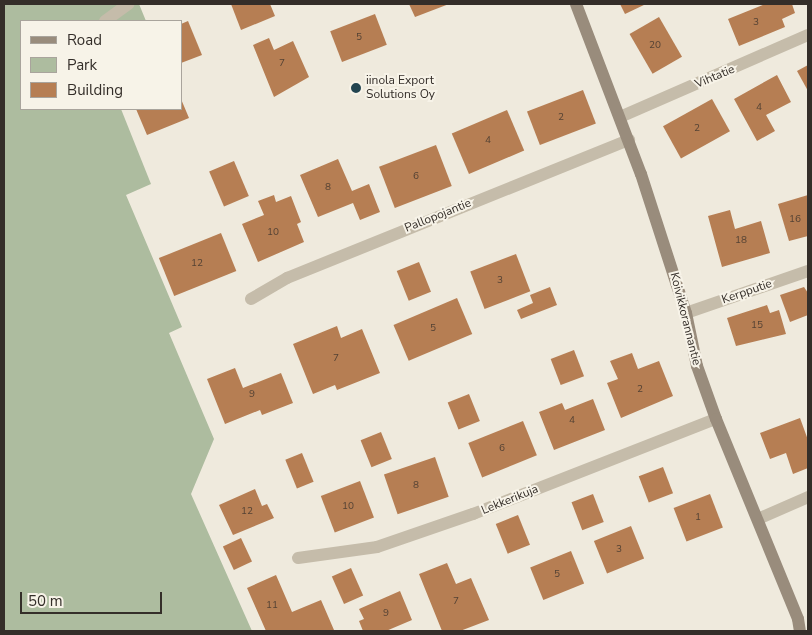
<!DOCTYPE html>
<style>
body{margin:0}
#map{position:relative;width:812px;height:635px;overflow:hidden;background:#efeadd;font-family:"Nunito Sans",sans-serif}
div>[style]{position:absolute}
.green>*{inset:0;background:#adbc9f}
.building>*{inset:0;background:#b67e53;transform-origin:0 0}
.street>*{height:12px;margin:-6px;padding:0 6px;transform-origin:6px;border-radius:6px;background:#c5bcaa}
.secondary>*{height:12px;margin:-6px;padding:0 6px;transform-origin:6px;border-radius:6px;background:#998c7c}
.dots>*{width:14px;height:14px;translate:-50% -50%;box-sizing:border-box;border:2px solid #f7f3e8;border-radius:50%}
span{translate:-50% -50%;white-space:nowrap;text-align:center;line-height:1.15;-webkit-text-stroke:4px #f7f3e8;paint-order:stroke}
.number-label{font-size:10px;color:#544234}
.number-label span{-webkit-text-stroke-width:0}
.street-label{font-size:12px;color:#342e29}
.poi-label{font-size:12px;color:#342e29}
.left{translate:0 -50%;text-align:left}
.frame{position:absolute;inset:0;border:5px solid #342e29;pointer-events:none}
.legend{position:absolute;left:20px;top:20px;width:162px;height:90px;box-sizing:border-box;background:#f7f3e8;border:1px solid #a9a49c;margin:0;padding:6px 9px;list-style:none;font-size:15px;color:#342e29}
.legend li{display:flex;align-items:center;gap:10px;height:25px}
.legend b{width:25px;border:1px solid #a9a49c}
.scale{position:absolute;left:20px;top:592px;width:142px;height:22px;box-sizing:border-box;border:2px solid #342e29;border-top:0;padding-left:6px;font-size:15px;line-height:18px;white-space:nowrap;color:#342e29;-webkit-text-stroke:4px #f7f3e8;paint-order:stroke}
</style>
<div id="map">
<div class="green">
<i style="clip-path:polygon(4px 4px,139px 4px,146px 21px,21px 21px,21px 109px,121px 109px,151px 184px,126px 195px,182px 327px,169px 333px,214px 439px,191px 494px,252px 631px,4px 631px)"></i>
</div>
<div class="building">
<i style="clip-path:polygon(231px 4px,270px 4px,275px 16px,241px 30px)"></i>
<i style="clip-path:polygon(409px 4px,449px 4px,415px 17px)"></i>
<i style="clip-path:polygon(620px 4px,646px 4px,625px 14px)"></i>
<i style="clip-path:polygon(765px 4px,792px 4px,795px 13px,782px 19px,785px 27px,739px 46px,728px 19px)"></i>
<i style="left:375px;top:14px;width:33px;height:48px;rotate:69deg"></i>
<i style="left:659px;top:17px;width:46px;height:34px;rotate:60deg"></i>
<i style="clip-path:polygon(188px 21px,202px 55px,181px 63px,181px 24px)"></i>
<i style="clip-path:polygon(269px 38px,274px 50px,293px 41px,309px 77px,274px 97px,253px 45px)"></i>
<i style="clip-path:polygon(808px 65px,808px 91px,797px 71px)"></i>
<i style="clip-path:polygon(777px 75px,791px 102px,766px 115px,775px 131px,757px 141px,734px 99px)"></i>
<i style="left:583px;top:90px;width:36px;height:60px;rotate:69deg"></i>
<i style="clip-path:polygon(181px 99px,189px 118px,147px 135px,136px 109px,181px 109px)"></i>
<i style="left:712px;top:99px;width:37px;height:56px;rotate:61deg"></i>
<i style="left:507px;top:110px;width:44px;height:60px;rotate:67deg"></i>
<i style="left:436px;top:145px;width:44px;height:61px;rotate:69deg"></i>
<i style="clip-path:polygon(338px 159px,352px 191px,369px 184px,380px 212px,360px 220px,353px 203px,318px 217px,300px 175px)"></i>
<i style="left:234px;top:161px;width:38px;height:27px;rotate:67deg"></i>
<i style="clip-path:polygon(274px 195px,276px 202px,291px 196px,301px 222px,297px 224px,304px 242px,258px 262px,242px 224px,264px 215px,258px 201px)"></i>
<i style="clip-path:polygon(808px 195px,808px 236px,789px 241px,778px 204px)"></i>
<i style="clip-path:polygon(730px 210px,735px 229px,761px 221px,770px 253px,722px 267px,708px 216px)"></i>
<i style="left:221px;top:233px;width:41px;height:67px;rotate:68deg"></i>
<i style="left:516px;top:254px;width:40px;height:49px;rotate:69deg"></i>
<i style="left:419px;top:262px;width:32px;height:24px;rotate:68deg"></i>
<i style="clip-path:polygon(550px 287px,557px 305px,521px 319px,517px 310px,533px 303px,530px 295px)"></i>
<i style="clip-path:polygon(804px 287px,808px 293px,808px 315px,790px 322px,780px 295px)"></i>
<i style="left:457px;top:298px;width:39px;height:69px;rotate:67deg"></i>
<i style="clip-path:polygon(767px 305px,770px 313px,779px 310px,786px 334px,736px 346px,727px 318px)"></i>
<i style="clip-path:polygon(337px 326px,341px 338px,362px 329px,380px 373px,337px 390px,335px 385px,313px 394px,293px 344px)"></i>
<i style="left:574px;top:350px;width:28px;height:25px;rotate:69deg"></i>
<i style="clip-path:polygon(632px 353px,638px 369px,659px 361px,673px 396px,621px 418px,607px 383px,618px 379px,610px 361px)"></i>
<i style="clip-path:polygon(235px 368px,243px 388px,281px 373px,293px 403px,262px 415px,260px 410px,225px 424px,207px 379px)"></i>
<i style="left:469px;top:394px;width:29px;height:23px;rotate:68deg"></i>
<i style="clip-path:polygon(593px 399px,605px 430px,554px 450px,539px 412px,562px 403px,565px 410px)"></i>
<i style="clip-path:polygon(800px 418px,808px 440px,808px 468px,793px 474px,786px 453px,770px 459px,760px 433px)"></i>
<i style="left:523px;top:421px;width:37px;height:59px;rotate:68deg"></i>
<i style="left:381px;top:432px;width:29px;height:22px;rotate:68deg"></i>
<i style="left:302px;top:453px;width:31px;height:18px;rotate:68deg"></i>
<i style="left:435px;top:457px;width:42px;height:54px;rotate:71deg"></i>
<i style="left:663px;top:467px;width:28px;height:26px;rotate:69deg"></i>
<i style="left:360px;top:481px;width:39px;height:42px;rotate:69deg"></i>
<i style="clip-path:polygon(255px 489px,262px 506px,267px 504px,274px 518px,233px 535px,219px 505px)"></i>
<i style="left:593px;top:494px;width:30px;height:23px;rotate:69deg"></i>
<i style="left:710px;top:494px;width:36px;height:39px;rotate:69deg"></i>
<i style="left:518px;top:515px;width:32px;height:24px;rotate:68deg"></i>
<i style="left:631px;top:526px;width:35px;height:40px;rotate:68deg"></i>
<i style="left:241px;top:538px;width:26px;height:20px;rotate:65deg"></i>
<i style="left:571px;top:551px;width:35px;height:44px;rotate:68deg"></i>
<i style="clip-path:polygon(447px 563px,456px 584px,471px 578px,489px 620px,460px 631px,442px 631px,419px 574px)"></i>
<i style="left:351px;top:568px;width:30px;height:21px;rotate:66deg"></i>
<i style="clip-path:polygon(276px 575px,292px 612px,321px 600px,334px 630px,266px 631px,247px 588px)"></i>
<i style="clip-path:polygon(400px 591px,412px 620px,386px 631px,363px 631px,359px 621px,364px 619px,359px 609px)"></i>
</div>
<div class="street">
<i style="left:105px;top:21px;width:29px;rotate:-36deg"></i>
<i style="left:620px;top:117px;width:205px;rotate:-23.6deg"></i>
<i style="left:251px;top:299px;width:42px;rotate:-30.3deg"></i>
<i style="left:287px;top:278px;width:369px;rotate:-22deg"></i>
<i style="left:686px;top:313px;width:129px;rotate:-19deg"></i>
<i style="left:758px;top:519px;width:55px;rotate:-23.7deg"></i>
<i style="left:298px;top:558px;width:80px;rotate:-7.9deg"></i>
<i style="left:377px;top:547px;width:102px;rotate:-19deg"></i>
<i style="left:473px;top:514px;width:261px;rotate:-21.4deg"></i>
</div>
<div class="secondary">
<i style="left:576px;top:4px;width:182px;rotate:69.1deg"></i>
<i style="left:641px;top:174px;width:146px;rotate:72.1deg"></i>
<i style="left:686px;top:313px;width:54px;rotate:78.3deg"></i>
<i style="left:697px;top:366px;width:56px;rotate:70.3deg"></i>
<i style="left:716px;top:419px;width:216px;rotate:67.7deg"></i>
<i style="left:798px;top:619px;width:12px;rotate:81deg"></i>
</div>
<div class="dots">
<i style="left:356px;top:88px;background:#234550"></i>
</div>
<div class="number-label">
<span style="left:756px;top:23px">3</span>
<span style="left:359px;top:38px">5</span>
<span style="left:655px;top:46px">20</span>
<span style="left:282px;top:64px">7</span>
<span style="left:759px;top:108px">4</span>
<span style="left:561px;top:118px">2</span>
<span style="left:697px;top:129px">2</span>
<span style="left:488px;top:141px">4</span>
<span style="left:416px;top:177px">6</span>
<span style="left:328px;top:188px">8</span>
<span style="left:795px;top:220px">16</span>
<span style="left:273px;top:233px">10</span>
<span style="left:741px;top:241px">18</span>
<span style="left:197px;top:264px">12</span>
<span style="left:500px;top:281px">3</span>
<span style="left:757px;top:326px">15</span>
<span style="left:433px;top:329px">5</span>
<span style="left:336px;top:359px">7</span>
<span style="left:640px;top:390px">2</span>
<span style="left:252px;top:395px">9</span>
<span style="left:572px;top:421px">4</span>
<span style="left:502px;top:449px">6</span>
<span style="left:416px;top:486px">8</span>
<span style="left:348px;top:507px">10</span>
<span style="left:247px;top:512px">12</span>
<span style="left:698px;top:518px">1</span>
<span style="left:619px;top:550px">3</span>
<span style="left:557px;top:575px">5</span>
<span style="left:456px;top:602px">7</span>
<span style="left:272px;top:606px">11</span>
<span style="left:386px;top:614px">9</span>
</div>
<div class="street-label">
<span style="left:715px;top:77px;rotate:-23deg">Vihtatie</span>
<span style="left:438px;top:216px;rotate:-22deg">Pallopojantie</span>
<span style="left:747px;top:292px;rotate:-19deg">Kerpputie</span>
<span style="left:685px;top:319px;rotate:76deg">Koivikkorannantie</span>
<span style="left:510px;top:500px;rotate:-22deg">Lekkerikuja</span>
</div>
<div class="poi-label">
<span class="left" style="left:366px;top:88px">iinola Export<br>Solutions Oy</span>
</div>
<div class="frame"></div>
<ul class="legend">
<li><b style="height:6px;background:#998c7c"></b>Road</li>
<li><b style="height:14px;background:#adbc9f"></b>Park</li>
<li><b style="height:14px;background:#b67e53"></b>Building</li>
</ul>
<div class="scale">50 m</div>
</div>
